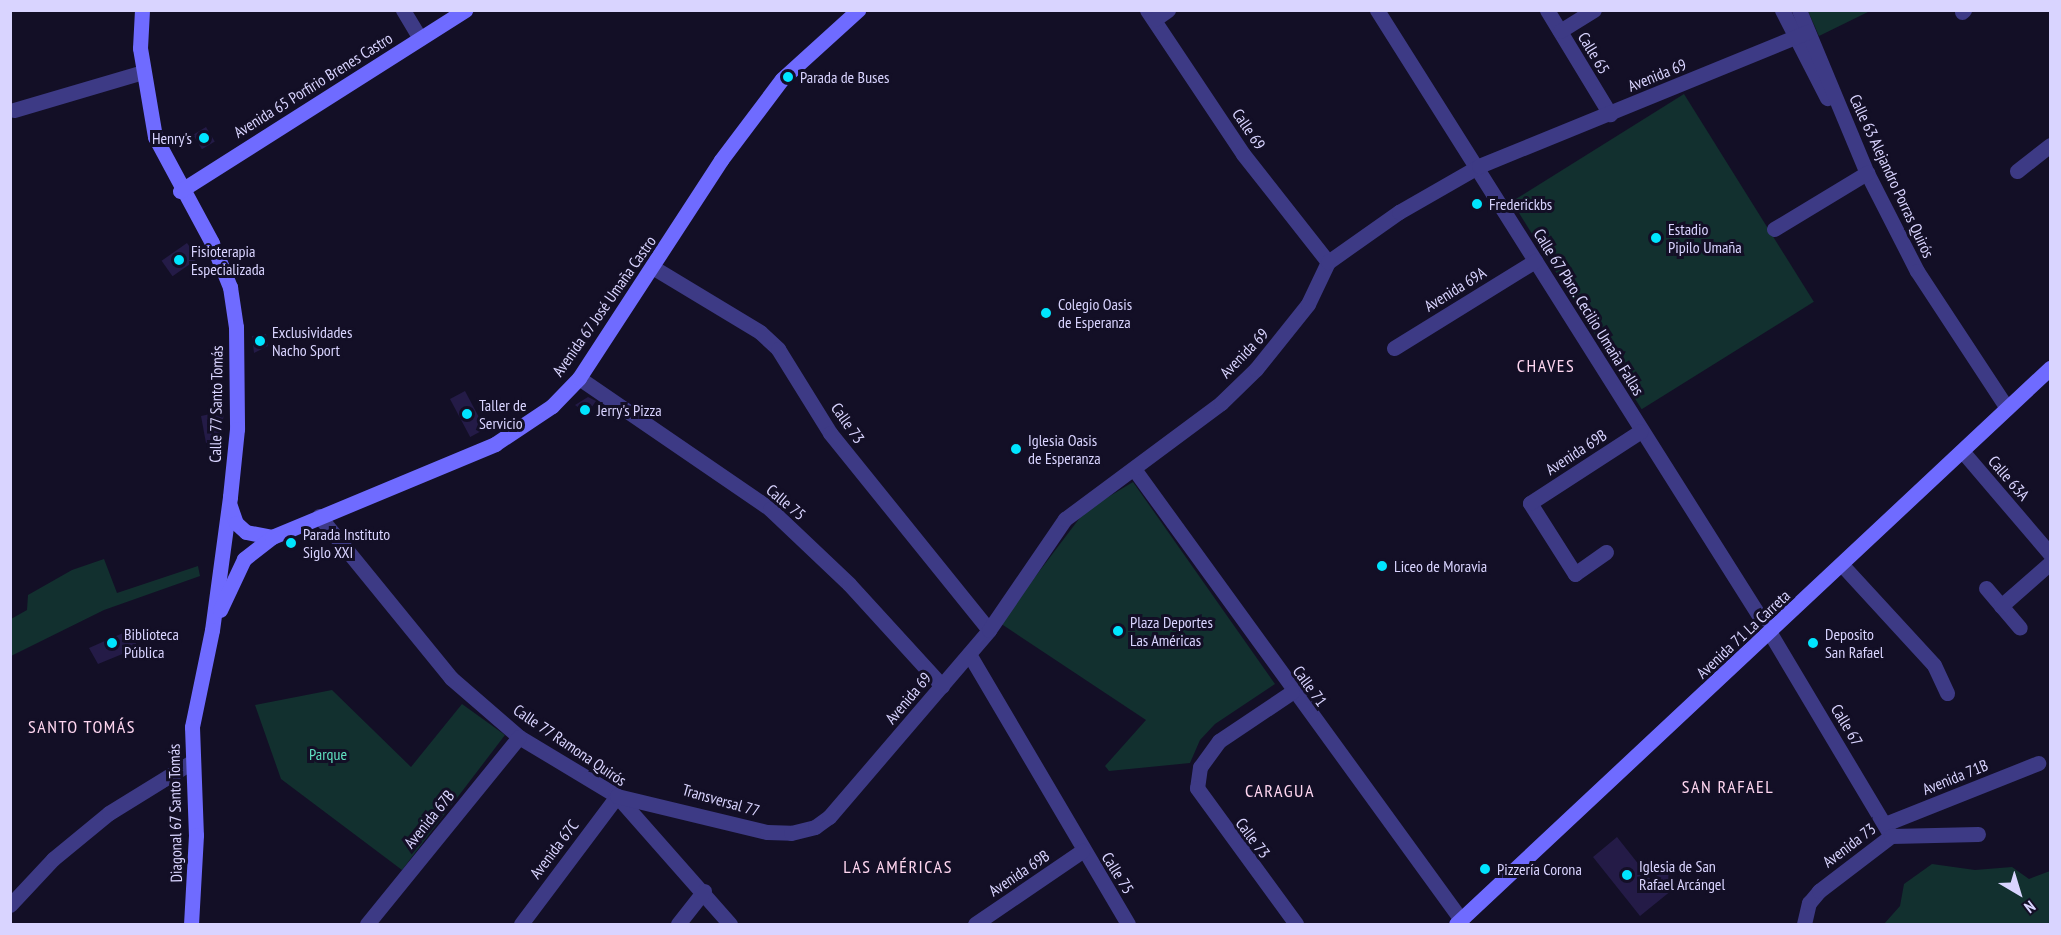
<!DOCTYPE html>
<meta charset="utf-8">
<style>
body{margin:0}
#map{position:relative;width:2061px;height:935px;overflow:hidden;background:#130f26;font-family:"PT Sans Narrow",sans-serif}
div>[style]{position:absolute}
.green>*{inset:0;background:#12302f;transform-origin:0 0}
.building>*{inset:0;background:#241b47;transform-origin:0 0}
.street>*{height:15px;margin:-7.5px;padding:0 7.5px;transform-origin:7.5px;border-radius:7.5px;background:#3d3a85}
.secondary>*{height:15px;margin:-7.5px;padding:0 7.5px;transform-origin:7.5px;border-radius:7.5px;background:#6f6bff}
.dots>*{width:16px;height:16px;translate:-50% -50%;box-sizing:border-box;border:3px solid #130f26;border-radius:50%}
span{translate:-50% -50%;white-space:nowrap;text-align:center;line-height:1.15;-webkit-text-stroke:6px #130f26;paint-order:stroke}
.street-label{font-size:16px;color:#d9d4ff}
.poi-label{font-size:16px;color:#d9d4ff}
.left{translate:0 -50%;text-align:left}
.right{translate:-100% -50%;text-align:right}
.park-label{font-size:16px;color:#5fe0c0}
.neighbourhood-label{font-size:18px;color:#ffd6f0;letter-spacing:1.5px}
.frame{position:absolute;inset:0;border:12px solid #d9d4ff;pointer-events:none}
.north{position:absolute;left:1989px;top:863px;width:60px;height:60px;-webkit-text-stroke:4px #130f26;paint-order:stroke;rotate:142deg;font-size:16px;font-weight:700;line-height:24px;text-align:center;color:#d9d4ff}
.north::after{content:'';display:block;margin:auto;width:21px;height:27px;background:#d9d4ff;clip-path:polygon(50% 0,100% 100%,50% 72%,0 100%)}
</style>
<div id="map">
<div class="green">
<i style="clip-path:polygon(1808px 11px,1870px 11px,1819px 36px)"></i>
<i style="left:1684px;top:94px;width:245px;height:203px;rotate:58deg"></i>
<i style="clip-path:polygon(1133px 482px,1275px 684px,1215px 724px,1200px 740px,1190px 763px,1109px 771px,1105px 766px,1146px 720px,1000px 623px,1085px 511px)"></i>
<i style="clip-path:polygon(104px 559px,117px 593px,198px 566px,200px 576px,104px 610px,11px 656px,11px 619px,27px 610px,28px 595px,72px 570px)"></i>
<i style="clip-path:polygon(332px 690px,411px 767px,462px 704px,505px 735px,402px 870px,281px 779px,255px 705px)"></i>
<i style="clip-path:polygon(1932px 864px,1975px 870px,2012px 867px,2029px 879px,2050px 871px,2050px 924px,1884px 924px,1900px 906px,1904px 884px)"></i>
</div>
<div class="building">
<i style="left:206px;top:127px;width:17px;height:15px;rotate:59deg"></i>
<i style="left:187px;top:243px;width:19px;height:31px;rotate:55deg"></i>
<i style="clip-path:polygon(266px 334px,268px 346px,254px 353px,252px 336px)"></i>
<i style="left:465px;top:391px;width:43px;height:17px;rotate:62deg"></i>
<i style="clip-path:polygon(588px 397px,596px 401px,587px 414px,575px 405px)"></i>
<i style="clip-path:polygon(224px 411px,221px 439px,206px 443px,201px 416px)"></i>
<i style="clip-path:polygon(132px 629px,137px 648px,98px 664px,89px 648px)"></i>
<i style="clip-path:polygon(1617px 837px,1651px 880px,1664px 870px,1677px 886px,1640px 916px,1593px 857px)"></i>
</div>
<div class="street">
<i style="left:403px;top:10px;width:33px;rotate:59deg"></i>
<i style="left:1147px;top:10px;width:173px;rotate:56.3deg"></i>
<i style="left:1243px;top:154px;width:137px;rotate:51.8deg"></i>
<i style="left:1377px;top:10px;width:737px;rotate:57.76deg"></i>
<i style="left:1770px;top:633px;width:236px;rotate:59.2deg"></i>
<i style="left:1547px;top:10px;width:122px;rotate:58.8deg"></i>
<i style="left:1782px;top:10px;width:99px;rotate:62.9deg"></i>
<i style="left:1799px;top:10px;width:177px;rotate:67.4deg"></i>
<i style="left:1867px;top:173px;width:110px;rotate:63deg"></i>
<i style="left:1917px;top:271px;width:164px;rotate:56.7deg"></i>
<i style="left:1962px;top:12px;width:3px;rotate:-45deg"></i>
<i style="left:1155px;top:19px;width:16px;rotate:-35deg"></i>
<i style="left:1560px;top:31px;width:40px;rotate:-32deg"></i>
<i style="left:14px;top:110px;width:134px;rotate:-16.4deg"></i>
<i style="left:2017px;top:171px;width:42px;rotate:-38.2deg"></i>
<i style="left:1774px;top:229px;width:109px;rotate:-31.1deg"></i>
<i style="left:654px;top:268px;width:124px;rotate:31.1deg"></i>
<i style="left:760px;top:332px;width:25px;rotate:43deg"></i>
<i style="left:778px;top:349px;width:99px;rotate:58.2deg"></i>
<i style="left:830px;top:433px;width:253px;rotate:51.1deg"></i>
<i style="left:1394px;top:348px;width:166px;rotate:-31.7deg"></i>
<i style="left:579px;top:378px;width:232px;rotate:34.4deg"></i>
<i style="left:770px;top:509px;width:109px;rotate:43.5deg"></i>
<i style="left:849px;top:584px;width:138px;rotate:47.6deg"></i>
<i style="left:1963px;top:452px;width:134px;rotate:49.5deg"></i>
<i style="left:1134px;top:469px;width:558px;rotate:54.03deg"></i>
<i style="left:319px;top:516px;width:209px;rotate:50.8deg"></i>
<i style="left:451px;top:678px;width:90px;rotate:40.9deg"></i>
<i style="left:519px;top:737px;width:114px;rotate:31deg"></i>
<i style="left:617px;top:796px;width:171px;rotate:48.6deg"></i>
<i style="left:1606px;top:552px;width:38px;rotate:145deg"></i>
<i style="left:1575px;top:574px;width:84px;rotate:-122.4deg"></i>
<i style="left:1530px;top:503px;width:132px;rotate:-33deg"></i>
<i style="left:1843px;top:566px;width:134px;rotate:47.4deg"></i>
<i style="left:1934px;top:665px;width:31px;rotate:65deg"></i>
<i style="left:1986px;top:588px;width:52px;rotate:49.6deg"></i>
<i style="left:2001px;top:606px;width:65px;rotate:-41.3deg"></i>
<i style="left:969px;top:654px;width:313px;rotate:59.5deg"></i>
<i style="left:1292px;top:692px;width:88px;rotate:146.1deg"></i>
<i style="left:1219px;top:741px;width:32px;rotate:126deg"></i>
<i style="left:1200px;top:767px;width:21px;rotate:98deg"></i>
<i style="left:1197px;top:788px;width:168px;rotate:53.9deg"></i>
<i style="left:1885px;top:824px;width:165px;rotate:-21.7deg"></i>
<i style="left:10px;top:905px;width:63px;rotate:-46.9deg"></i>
<i style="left:53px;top:859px;width:72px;rotate:-39.4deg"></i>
<i style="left:109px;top:813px;width:95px;rotate:-31.7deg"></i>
<i style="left:367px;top:924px;width:241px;rotate:-50.9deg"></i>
<i style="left:521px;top:924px;width:160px;rotate:-53.1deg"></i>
<i style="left:617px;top:796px;width:154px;rotate:13.5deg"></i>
<i style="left:767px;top:832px;width:24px;rotate:2deg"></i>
<i style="left:791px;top:833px;width:25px;rotate:-14deg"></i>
<i style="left:815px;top:827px;width:17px;rotate:-36deg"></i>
<i style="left:829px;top:817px;width:246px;rotate:-49.4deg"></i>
<i style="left:989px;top:630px;width:135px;rotate:-55.6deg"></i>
<i style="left:1065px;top:519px;width:194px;rotate:-36.6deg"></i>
<i style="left:1221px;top:403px;width:49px;rotate:-44.2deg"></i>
<i style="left:1256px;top:369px;width:83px;rotate:-51.3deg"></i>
<i style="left:1308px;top:304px;width:47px;rotate:-64.5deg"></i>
<i style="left:1328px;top:262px;width:87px;rotate:-35.2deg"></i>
<i style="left:1399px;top:212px;width:92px;rotate:-29.9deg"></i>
<i style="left:1479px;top:166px;width:355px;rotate:-22.2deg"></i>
<i style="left:678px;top:924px;width:42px;rotate:-51.8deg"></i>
<i style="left:975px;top:924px;width:130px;rotate:-34.3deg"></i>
<i style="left:1804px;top:924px;width:22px;rotate:-77deg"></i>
<i style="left:1809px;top:903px;width:16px;rotate:-50deg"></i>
<i style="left:1819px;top:891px;width:91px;rotate:-37.4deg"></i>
<i style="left:1891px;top:836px;width:87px;rotate:-1.3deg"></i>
</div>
<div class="secondary">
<i style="left:142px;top:10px;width:38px;rotate:93deg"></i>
<i style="left:140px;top:48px;width:90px;rotate:80.4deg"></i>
<i style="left:155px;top:137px;width:120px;rotate:61.7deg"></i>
<i style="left:212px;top:243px;width:48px;rotate:67.8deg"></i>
<i style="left:230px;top:287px;width:40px;rotate:81.5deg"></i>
<i style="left:236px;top:327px;width:102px;rotate:89.4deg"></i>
<i style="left:237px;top:429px;width:68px;rotate:95.9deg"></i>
<i style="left:230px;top:497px;width:134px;rotate:97.7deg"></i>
<i style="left:212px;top:630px;width:99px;rotate:101.7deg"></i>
<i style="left:192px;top:727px;width:108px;rotate:87.9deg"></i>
<i style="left:196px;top:835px;width:89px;rotate:93.2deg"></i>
<i style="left:180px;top:191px;width:338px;rotate:-32.4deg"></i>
<i style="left:230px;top:506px;width:18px;rotate:71deg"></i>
<i style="left:236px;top:523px;width:13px;rotate:42deg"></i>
<i style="left:246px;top:532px;width:26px;rotate:11deg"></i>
<i style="left:220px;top:610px;width:56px;rotate:-64.8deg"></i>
<i style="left:244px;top:559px;width:36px;rotate:-38deg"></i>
<i style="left:272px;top:537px;width:242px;rotate:-22.6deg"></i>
<i style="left:495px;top:444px;width:69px;rotate:-33.7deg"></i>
<i style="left:552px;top:406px;width:39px;rotate:-46deg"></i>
<i style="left:579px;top:378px;width:260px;rotate:-56.9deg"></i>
<i style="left:721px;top:160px;width:101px;rotate:-53deg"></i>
<i style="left:782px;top:79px;width:103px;rotate:-42.2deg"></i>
<i style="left:1456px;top:924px;width:814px;rotate:-43.11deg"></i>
</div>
<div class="dots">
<i style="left:788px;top:77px;background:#00e5ff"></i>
<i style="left:204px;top:138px;background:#00e5ff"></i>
<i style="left:1477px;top:204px;background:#00e5ff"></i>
<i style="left:1656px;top:238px;background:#00e5ff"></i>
<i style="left:179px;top:260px;background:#00e5ff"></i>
<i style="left:1046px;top:313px;background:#00e5ff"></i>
<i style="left:260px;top:341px;background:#00e5ff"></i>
<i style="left:585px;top:410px;background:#00e5ff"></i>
<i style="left:467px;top:414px;background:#00e5ff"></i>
<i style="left:1016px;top:449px;background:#00e5ff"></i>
<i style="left:291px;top:543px;background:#00e5ff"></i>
<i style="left:1382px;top:566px;background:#00e5ff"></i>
<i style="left:1118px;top:631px;background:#00e5ff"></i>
<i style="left:112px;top:643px;background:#00e5ff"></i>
<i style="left:1813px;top:643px;background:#00e5ff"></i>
<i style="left:1485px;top:869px;background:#00e5ff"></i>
<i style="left:1627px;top:875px;background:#00e5ff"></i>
</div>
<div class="street-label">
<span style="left:1594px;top:53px;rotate:59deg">Calle 65</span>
<span style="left:1657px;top:75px;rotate:-22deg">Avenida 69</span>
<span style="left:313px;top:85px;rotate:-32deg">Avenida 65 Porfirio Brenes Castro</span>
<span style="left:1249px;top:129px;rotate:56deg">Calle 69</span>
<span style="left:1892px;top:176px;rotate:65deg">Calle 63 Alejandro Porras Quirós</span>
<span style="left:1455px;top:289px;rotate:-32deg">Avenida 69A</span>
<span style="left:604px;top:306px;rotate:-55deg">Avenida 67 José Umaña Castro</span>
<span style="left:1589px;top:312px;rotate:58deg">Calle 67 Pbro. Cecilio Umaña Fallas</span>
<span style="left:1244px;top:353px;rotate:-46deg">Avenida 69</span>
<span style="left:216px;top:404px;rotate:-89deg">Calle 77 Santo Tomás</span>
<span style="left:848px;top:423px;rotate:55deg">Calle 73</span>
<span style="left:1576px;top:452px;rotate:-33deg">Avenida 69B</span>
<span style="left:2009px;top:478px;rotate:49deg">Calle 63A</span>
<span style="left:786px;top:502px;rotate:40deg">Calle 75</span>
<span style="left:1743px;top:634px;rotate:-43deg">Avenida 71 La Carreta</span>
<span style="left:1310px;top:686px;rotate:54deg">Calle 71</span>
<span style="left:908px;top:698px;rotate:-50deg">Avenida 69</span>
<span style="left:1847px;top:725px;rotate:59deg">Calle 67</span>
<span style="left:570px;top:745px;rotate:34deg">Calle 77 Ramona Quirós</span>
<span style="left:1955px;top:777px;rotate:-22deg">Avenida 71B</span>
<span style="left:721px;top:800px;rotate:16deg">Transversal 77</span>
<span style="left:175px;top:813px;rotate:-91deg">Diagonal 67 Santo Tomás</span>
<span style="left:429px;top:819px;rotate:-51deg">Avenida 67B</span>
<span style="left:1253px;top:838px;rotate:53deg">Calle 73</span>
<span style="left:1849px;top:845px;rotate:-37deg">Avenida 73</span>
<span style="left:554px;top:849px;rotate:-53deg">Avenida 67C</span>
<span style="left:1019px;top:873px;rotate:-34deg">Avenida 69B</span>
<span style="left:1118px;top:873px;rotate:58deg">Calle 75</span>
</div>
<div class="poi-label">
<span class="left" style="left:800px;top:77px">Parada de Buses</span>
<span class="right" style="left:192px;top:138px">Henry's</span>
<span class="left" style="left:1489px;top:204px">Frederickbs</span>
<span class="left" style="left:1668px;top:238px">Estadio<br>Pipilo Umaña</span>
<span class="left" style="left:191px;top:260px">Fisioterapia<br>Especializada</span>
<span class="left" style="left:1058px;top:313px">Colegio Oasis<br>de Esperanza</span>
<span class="left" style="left:272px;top:341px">Exclusividades<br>Nacho Sport</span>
<span class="left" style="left:479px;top:414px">Taller de<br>Servicio</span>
<span class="left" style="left:597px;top:410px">Jerry's Pizza</span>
<span class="left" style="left:1028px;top:449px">Iglesia Oasis<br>de Esperanza</span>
<span class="left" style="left:303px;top:543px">Parada Instituto<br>Siglo XXI</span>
<span class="left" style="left:1394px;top:566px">Liceo de Moravia</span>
<span class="left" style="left:1130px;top:631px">Plaza Deportes<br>Las Américas</span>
<span class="left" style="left:124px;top:643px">Biblioteca<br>Pública</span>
<span class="left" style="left:1825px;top:643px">Deposito<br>San Rafael</span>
<span class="left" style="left:1639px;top:875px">Iglesia de San<br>Rafael Arcángel</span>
<span class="left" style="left:1497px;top:869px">Pizzería Corona</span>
</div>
<div class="park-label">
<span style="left:328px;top:754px">Parque</span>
</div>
<div class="neighbourhood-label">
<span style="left:1546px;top:366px">CHAVES</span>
<span style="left:82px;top:727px">SANTO TOMÁS</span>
<span style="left:1728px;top:787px">SAN RAFAEL</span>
<span style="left:1280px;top:791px">CARAGUA</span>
<span style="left:898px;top:867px">LAS AMÉRICAS</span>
</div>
<div class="frame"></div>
<div class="north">N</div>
</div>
